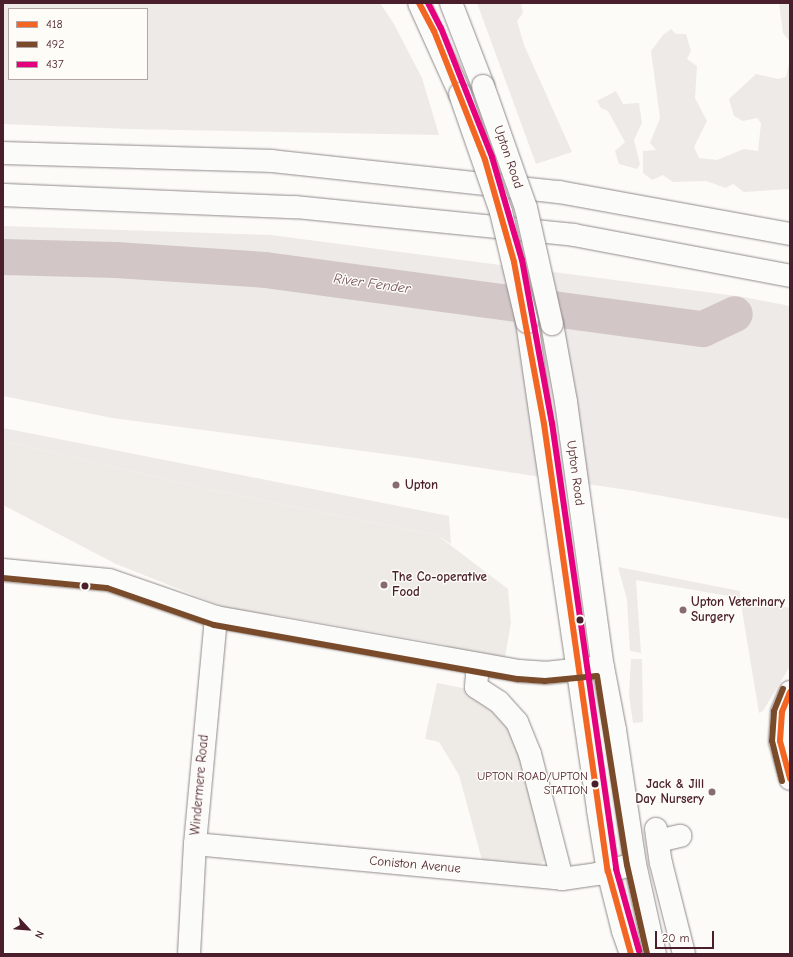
<!DOCTYPE html>
<style>
body{margin:0}
#map{position:relative;width:793px;height:957px;overflow:hidden;background:#fcfbf8;font-family:"Comic Neue",sans-serif}
div>[style]{position:absolute}
.built>*{inset:0;background:#eeebe7}
.green>*{inset:0;background:#eeeae8}
.river>*{height:36px;margin:-18px;padding:0 18px;transform-origin:18px;border-radius:18px;background:#d2c7c6}
.roads{filter:drop-shadow(0 0 1px #928a8b) drop-shadow(0 0 1px #928a8b)}
.street>*{height:22px;margin:-11px;padding:0 11px;transform-origin:11px;border-radius:11px;background:#fbfbf9}
.secondary>*{height:22px;margin:-11px;padding:0 11px;transform-origin:11px;border-radius:11px;background:#fbfbf9}
.primary>*{height:22px;margin:-11px;padding:0 11px;transform-origin:11px;border-radius:11px;background:#fbfbf9}
.highway>*{height:22px;margin:-11px;padding:0 11px;transform-origin:11px;border-radius:11px;background:#fbfbf9}
.bridges{filter:drop-shadow(0 0 1px #928a8b) drop-shadow(0 0 1px #928a8b)}
.primary-bridge>*{height:22px;margin:-11px;padding:0 11px;transform-origin:11px;border-radius:11px;background:#fbfbf9}
.bus-1>*{height:6px;margin:-3px;padding:0 3px;transform-origin:3px;border-radius:3px;background:#f26522}
.bus-2>*{height:6px;margin:-3px;padding:0 3px;transform-origin:3px;border-radius:3px;background:#7a4b2a}
.bus-3>*{height:6px;margin:-3px;padding:0 3px;transform-origin:3px;border-radius:3px;background:#e5007d}
.dots>*{width:11px;height:11px;translate:-50% -50%;box-sizing:border-box;border:2px solid #fdfcf7;border-radius:50%}
span{translate:-50% -50%;white-space:nowrap;text-align:center;line-height:1.15;-webkit-text-stroke:3px #fdfcf7;paint-order:stroke}
.bus-label{font-size:12px;color:#4a1f2b}
.right{translate:-100% -50%;text-align:right}
.street-label{font-size:13px;color:#4a1f2b}
.poi-label{font-size:13px;color:#4a1f2b;font-weight:700}
.left{translate:0 -50%;text-align:left}
.water-label{font-size:14px;color:#73525a;font-style:italic}
.frame{position:absolute;inset:0;border:4px solid #4a1f2b;pointer-events:none}
.legend{position:absolute;left:8px;top:8px;width:140px;height:72px;box-sizing:border-box;background:#fdfcf7;border:1px solid #b5a4a5;margin:0;padding:5px 7px;list-style:none;font-size:12px;color:#4a1f2b}
.legend li{display:flex;align-items:center;gap:8px;height:20px}
.legend b{width:20px;border:1px solid #b5a4a5}
.north{position:absolute;left:8px;top:909px;width:40px;height:40px;-webkit-text-stroke:3px #fdfcf7;paint-order:stroke;rotate:116deg;font-size:11px;font-weight:700;line-height:16px;text-align:center;color:#4a1f2b}
.north::after{content:'';display:block;margin:auto;width:14px;height:18px;background:#4a1f2b;clip-path:polygon(50% 0,100% 100%,50% 72%,0 100%)}
.scale{position:absolute;left:655px;top:931px;width:59px;height:18px;box-sizing:border-box;border:2px solid #4a1f2b;border-top:0;padding-left:5px;font-size:12px;line-height:14px;white-space:nowrap;color:#4a1f2b;-webkit-text-stroke:3px #fdfcf7;paint-order:stroke}
</style>
<div id="map">
<div class="built">
<i style="clip-path:polygon(3px 441px,212px 490px,437px 535px,508px 589px,511px 623px,505px 657px,495px 658px,447px 650px,447px 645px,271px 614px,270px 618px,224px 607px,116px 564px,3px 505px)"></i>
<i style="clip-path:polygon(437px 683px,473px 690px,518px 738px,547px 858px,542px 863px,536px 866px,482px 860px,459px 775px,439px 742px,425px 739px)"></i>
</div>
<div class="green">
<i style="clip-path:polygon(evenodd,3px 3px,380px 3px,394px 24px,422px 78px,439px 135px,129px 129px,3px 124px,3px 3px,9px 9px,147px 9px,147px 79px,9px 79px,9px 9px)"></i>
<i style="clip-path:polygon(477px 3px,521px 3px,523px 13px,517px 21px,524px 45px,572px 152px,536px 164px)"></i>
<i style="clip-path:polygon(779px 3px,790px 3px,790px 42px,783px 33px)"></i>
<i style="clip-path:polygon(671px 29px,676px 34px,686px 34px,691px 51px,687px 59px,697px 66px,695px 98px,707px 121px,694px 147px,699px 158px,717px 160px,744px 149px,758px 151px,761px 123px,757px 118px,743px 121px,734px 116px,729px 99px,756px 74px,778px 79px,786px 77px,790px 59px,790px 189px,744px 192px,733px 184px,726px 188px,706px 181px,673px 182px,663px 175px,652px 180px,643px 173px,643px 151px,656px 150px,650px 143px,660px 118px,651px 51px,663px 35px)"></i>
<i style="clip-path:polygon(616px 91px,623px 104px,639px 103px,642px 123px,634px 140px,640px 164px,637px 169px,619px 164px,615px 151px,625px 142px,608px 111px,601px 108px,597px 101px)"></i>
<i style="clip-path:polygon(3px 226px,271px 235px,744px 297px,790px 306px,790px 519px,634px 491px,416px 458px,112px 418px,3px 396px)"></i>
<i style="clip-path:polygon(3px 428px,449px 516px,451px 544px,437px 535px,212px 490px,3px 441px)"></i>
<i style="clip-path:polygon(618px 567px,740px 591px,740px 598px,790px 608px,790px 666px,763px 711px,759px 713px,740px 598px,636px 580px,641px 653px,630px 651px,627px 600px)"></i>
<i style="clip-path:polygon(631px 659px,642px 659px,643px 722px,633px 723px,629px 695px)"></i>
</div>
<div class="river">
<i style="left:3px;top:257px;width:113px;rotate:1.5deg"></i>
<i style="left:116px;top:260px;width:149px;rotate:3.8deg"></i>
<i style="left:265px;top:270px;width:442px;rotate:7.7deg"></i>
<i style="left:703px;top:329px;width:35px;rotate:-25deg"></i>
</div>
<div class="roads">
<div class="street">
<i style="left:478px;top:664px;width:23px;rotate:95deg"></i>
<i style="left:476px;top:687px;width:27px;rotate:33deg"></i>
<i style="left:499px;top:702px;width:27px;rotate:48deg"></i>
<i style="left:517px;top:722px;width:35px;rotate:68deg"></i>
<i style="left:530px;top:754px;width:129px;rotate:75.6deg"></i>
<i style="left:790px;top:692px;width:22px;rotate:112deg"></i>
<i style="left:782px;top:712px;width:29px;rotate:94deg"></i>
<i style="left:780px;top:741px;width:39px;rotate:75deg"></i>
<i style="left:656px;top:829px;width:34px;rotate:82deg"></i>
<i style="left:661px;top:863px;width:94px;rotate:75.8deg"></i>
<i style="left:658px;top:841px;width:23px;rotate:-13deg"></i>
<i style="left:195px;top:844px;width:369px;rotate:5.4deg"></i>
<i style="left:562px;top:879px;width:35px;rotate:-8deg"></i>
<i style="left:597px;top:874px;width:39px;rotate:-15deg"></i>
<i style="left:189px;top:954px;width:110px;rotate:-86.9deg"></i>
<i style="left:195px;top:844px;width:228px;rotate:-84.7deg"></i>
</div>
<div class="secondary">
<i style="left:3px;top:570px;width:106px;rotate:5.4deg"></i>
<i style="left:109px;top:580px;width:113px;rotate:19.1deg"></i>
<i style="left:216px;top:617px;width:308px;rotate:10.1deg"></i>
<i style="left:519px;top:671px;width:26px;rotate:4deg"></i>
<i style="left:545px;top:673px;width:58px;rotate:-5.9deg"></i>
</div>
<div class="primary">
<i style="left:419px;top:3px;width:100px;rotate:65.7deg"></i>
<i style="left:451px;top:3px;width:89px;rotate:68.9deg"></i>
<i style="left:527px;top:322px;width:493px;rotate:81.7deg"></i>
<i style="left:598px;top:810px;width:62px;rotate:80.7deg"></i>
<i style="left:608px;top:871px;width:62px;rotate:76deg"></i>
<i style="left:623px;top:931px;width:24px;rotate:71deg"></i>
<i style="left:552px;top:324px;width:79px;rotate:79.8deg"></i>
<i style="left:566px;top:402px;width:268px;rotate:82.1deg"></i>
<i style="left:603px;top:667px;width:64px;rotate:79.2deg"></i>
<i style="left:615px;top:730px;width:135px;rotate:81.5deg"></i>
<i style="left:635px;top:864px;width:92px;rotate:77.5deg"></i>
</div>
<div class="highway">
<i style="left:3px;top:153px;width:269px;rotate:1.7deg"></i>
<i style="left:272px;top:161px;width:289px;rotate:6.2deg"></i>
<i style="left:559px;top:192px;width:235px;rotate:10.3deg"></i>
<i style="left:3px;top:195px;width:292px;rotate:2.4deg"></i>
<i style="left:295px;top:207px;width:280px;rotate:5.7deg"></i>
<i style="left:574px;top:235px;width:220px;rotate:10.7deg"></i>
</div>
</div>
<div class="bridges">
<div class="primary-bridge">
<i style="left:483px;top:86px;width:129px;rotate:70.6deg"></i>
<i style="left:526px;top:208px;width:119px;rotate:77.4deg"></i>
<i style="left:460px;top:94px;width:125px;rotate:70.8deg"></i>
<i style="left:501px;top:212px;width:113px;rotate:76.7deg"></i>
</div>
</div>
<div class="bus-1">
<i style="left:419px;top:3px;width:32px;rotate:62deg"></i>
<i style="left:434px;top:31px;width:139px;rotate:68.4deg"></i>
<i style="left:485px;top:160px;width:106px;rotate:74.1deg"></i>
<i style="left:514px;top:262px;width:165px;rotate:79.5deg"></i>
<i style="left:544px;top:424px;width:452px;rotate:81.9deg"></i>
<i style="left:608px;top:871px;width:86px;rotate:74.5deg"></i>
<i style="left:790px;top:692px;width:22px;rotate:112deg"></i>
<i style="left:782px;top:712px;width:29px;rotate:94deg"></i>
<i style="left:780px;top:741px;width:39px;rotate:75deg"></i>
</div>
<div class="bus-2">
<i style="left:3px;top:578px;width:104px;rotate:5.5deg"></i>
<i style="left:107px;top:588px;width:113px;rotate:19.1deg"></i>
<i style="left:214px;top:625px;width:309px;rotate:10.1deg"></i>
<i style="left:518px;top:679px;width:27px;rotate:4deg"></i>
<i style="left:545px;top:681px;width:52px;rotate:-5.5deg"></i>
<i style="left:597px;top:676px;width:191px;rotate:81deg"></i>
<i style="left:627px;top:865px;width:91px;rotate:77.3deg"></i>
<i style="left:782px;top:781px;width:41px;rotate:-104deg"></i>
<i style="left:772px;top:741px;width:30px;rotate:-86deg"></i>
<i style="left:774px;top:711px;width:24px;rotate:-68deg"></i>
</div>
<div class="bus-3">
<i style="left:428px;top:3px;width:28px;rotate:63deg"></i>
<i style="left:441px;top:28px;width:139px;rotate:68.4deg"></i>
<i style="left:492px;top:157px;width:107px;rotate:73.8deg"></i>
<i style="left:522px;top:260px;width:166px;rotate:79.6deg"></i>
<i style="left:552px;top:423px;width:451px;rotate:81.8deg"></i>
<i style="left:616px;top:869px;width:85px;rotate:74.3deg"></i>
</div>
<div class="dots">
<i style="left:396px;top:485px;background:#886c73"></i>
<i style="left:384px;top:585px;background:#886c73"></i>
<i style="left:85px;top:586px;background:#4a1f2b"></i>
<i style="left:683px;top:610px;background:#886c73"></i>
<i style="left:580px;top:620px;background:#4a1f2b"></i>
<i style="left:595px;top:784px;background:#4a1f2b"></i>
<i style="left:712px;top:792px;background:#886c73"></i>
</div>
<div class="bus-label">
<span class="right" style="left:588px;top:784px">UPTON ROAD/UPTON<br>STATION</span>
</div>
<div class="street-label">
<span style="left:508px;top:157px;rotate:71deg">Upton Road</span>
<span style="left:575px;top:473px;rotate:82deg">Upton Road</span>
<span style="left:200px;top:785px;rotate:-85deg">Windermere Road</span>
<span style="left:415px;top:865px;rotate:5deg">Coniston Avenue</span>
</div>
<div class="poi-label">
<span class="left" style="left:405px;top:485px">Upton</span>
<span class="left" style="left:392px;top:585px">The Co-operative<br>Food</span>
<span class="left" style="left:691px;top:610px">Upton Veterinary<br>Surgery</span>
<span class="right" style="left:704px;top:792px">Jack &amp; Jill<br>Day Nursery</span>
</div>
<div class="water-label">
<span style="left:372px;top:284px;rotate:8deg">River Fender</span>
</div>
<div class="frame"></div>
<ul class="legend">
<li><b style="height:5px;background:#f26522"></b>418</li>
<li><b style="height:5px;background:#7a4b2a"></b>492</li>
<li><b style="height:5px;background:#e5007d"></b>437</li>
</ul>
<div class="north">N</div>
<div class="scale">20 m</div>
</div>
